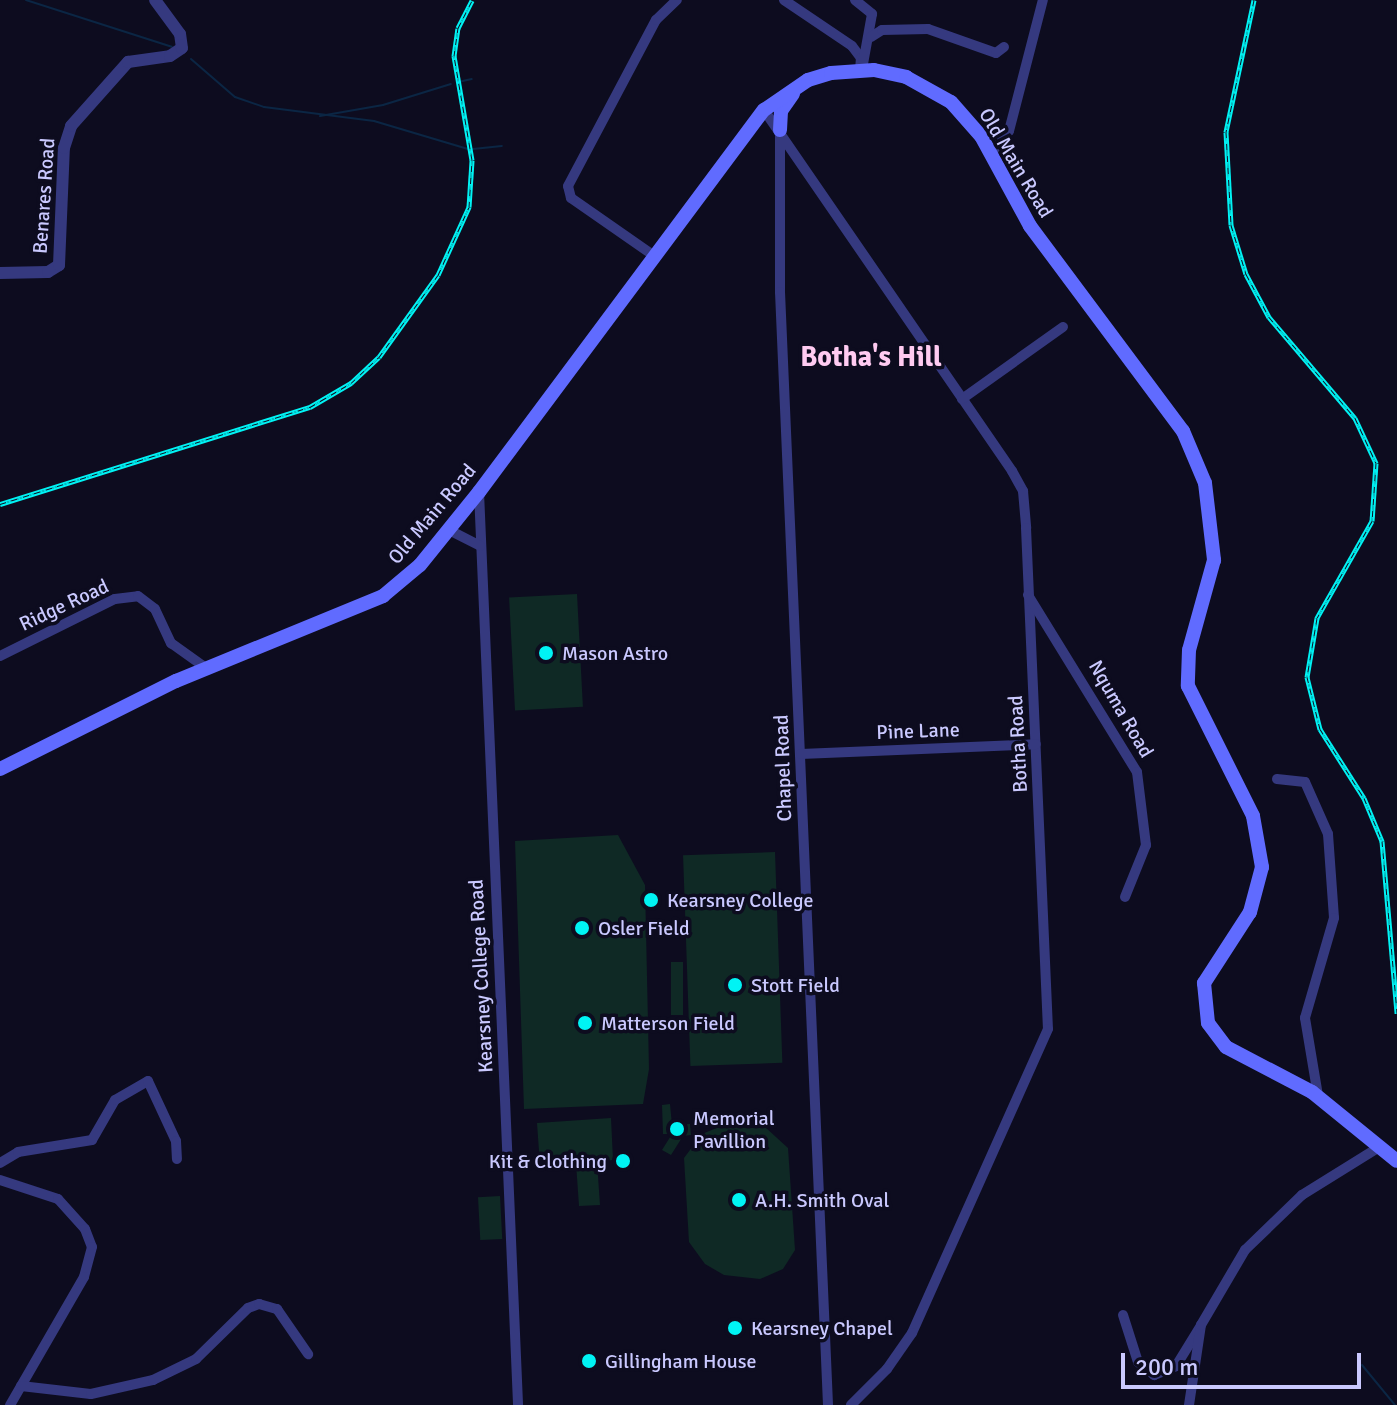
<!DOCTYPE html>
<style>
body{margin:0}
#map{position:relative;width:1397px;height:1405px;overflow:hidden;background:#0d0c1f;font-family:Signika,sans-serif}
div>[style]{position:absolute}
.green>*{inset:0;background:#0f2925;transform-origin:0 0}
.stream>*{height:2px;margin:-1px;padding:0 1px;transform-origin:1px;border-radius:1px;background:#0b2644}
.minor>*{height:10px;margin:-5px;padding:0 5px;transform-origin:5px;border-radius:5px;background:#35397f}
.tertiary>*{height:12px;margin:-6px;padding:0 6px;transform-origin:6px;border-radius:6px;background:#35397f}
.secondary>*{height:14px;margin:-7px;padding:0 7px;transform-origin:7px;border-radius:7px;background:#606bff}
.rail>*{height:5px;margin-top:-2.5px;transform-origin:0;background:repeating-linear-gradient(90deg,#0d0c1f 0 6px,#00f3f4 0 12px);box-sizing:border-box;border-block:2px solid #00f3f4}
.dots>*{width:22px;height:22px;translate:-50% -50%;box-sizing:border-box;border:4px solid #0d0c1f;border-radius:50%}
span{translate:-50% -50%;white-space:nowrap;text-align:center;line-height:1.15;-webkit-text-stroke:7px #0d0c1f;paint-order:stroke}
.street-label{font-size:20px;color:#cac9ff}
.poi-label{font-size:20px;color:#cac9ff}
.left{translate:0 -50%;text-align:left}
.right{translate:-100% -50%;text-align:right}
.district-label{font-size:28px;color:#ffcbf1;font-weight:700}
.scale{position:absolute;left:1121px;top:1353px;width:240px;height:36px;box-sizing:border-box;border:4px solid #cac9ff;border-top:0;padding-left:10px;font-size:24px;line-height:28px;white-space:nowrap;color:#cac9ff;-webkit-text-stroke:6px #0d0c1f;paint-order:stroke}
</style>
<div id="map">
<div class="green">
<i style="left:577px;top:594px;width:113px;height:68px;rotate:87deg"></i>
<i style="clip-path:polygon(618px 835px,645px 885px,649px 1069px,643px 1104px,524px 1109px,515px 841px)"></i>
<i style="left:775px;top:852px;width:211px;height:92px;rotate:88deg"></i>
<i style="left:671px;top:962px;width:12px;height:53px"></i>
<i style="clip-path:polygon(670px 1104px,672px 1125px,690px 1124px,691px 1135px,683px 1136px,671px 1155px,662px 1150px,672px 1134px,663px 1134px,662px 1105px)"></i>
<i style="clip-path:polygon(611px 1118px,613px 1160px,597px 1162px,600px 1205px,579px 1206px,576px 1163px,540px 1165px,537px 1123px)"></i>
<i style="clip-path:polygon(731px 1122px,765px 1127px,788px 1148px,795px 1250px,783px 1269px,760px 1279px,724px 1275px,705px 1264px,689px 1242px,684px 1158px,702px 1134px)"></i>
<i style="left:500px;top:1196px;width:43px;height:22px;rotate:87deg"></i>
</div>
<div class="stream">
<i style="left:26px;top:0;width:153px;rotate:17.8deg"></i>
<i style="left:191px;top:59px;width:58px;rotate:40.8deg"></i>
<i style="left:235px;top:97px;width:31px;rotate:19deg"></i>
<i style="left:264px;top:107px;width:111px;rotate:7.3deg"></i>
<i style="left:374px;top:121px;width:98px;rotate:16.6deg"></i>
<i style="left:458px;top:82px;width:14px;rotate:-12deg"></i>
<i style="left:320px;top:116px;width:64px;rotate:-9.9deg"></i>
<i style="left:383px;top:105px;width:71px;rotate:-17.2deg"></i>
<i style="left:473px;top:149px;width:29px;rotate:-6deg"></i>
<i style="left:1362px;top:1365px;width:52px;rotate:50.5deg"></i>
</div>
<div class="minor">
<i style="left:784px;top:0;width:82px;rotate:34.1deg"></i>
<i style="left:852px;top:46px;width:15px;rotate:53deg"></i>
<i style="left:861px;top:58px;width:12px;rotate:95deg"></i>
<i style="left:855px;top:0;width:22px;rotate:39deg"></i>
<i style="left:872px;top:14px;width:51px;rotate:100.2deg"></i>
<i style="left:871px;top:37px;width:13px;rotate:-32deg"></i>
<i style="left:882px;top:30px;width:46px;rotate:-1.2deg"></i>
<i style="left:928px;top:29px;width:72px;rotate:19.4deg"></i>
<i style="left:996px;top:53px;width:10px;rotate:-37deg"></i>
<i style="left:764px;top:110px;width:438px;rotate:55.5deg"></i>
<i style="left:1012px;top:471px;width:23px;rotate:61deg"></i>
<i style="left:1023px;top:491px;width:37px;rotate:85deg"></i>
<i style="left:1026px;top:528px;width:501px;rotate:87.49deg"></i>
<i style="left:1048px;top:1029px;width:333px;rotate:114.1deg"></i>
<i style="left:912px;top:1333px;width:44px;rotate:124.8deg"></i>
<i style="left:887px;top:1369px;width:51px;rotate:135deg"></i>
<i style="left:780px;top:130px;width:162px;rotate:90deg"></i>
<i style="left:780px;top:292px;width:1114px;rotate:87.53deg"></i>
<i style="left:991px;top:154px;width:29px;rotate:-52deg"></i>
<i style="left:1009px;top:131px;width:135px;rotate:-75.5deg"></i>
<i style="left:653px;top:255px;width:100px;rotate:-145.2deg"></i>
<i style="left:571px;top:198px;width:12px;rotate:-104deg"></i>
<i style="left:568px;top:186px;width:188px;rotate:-62.1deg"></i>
<i style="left:656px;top:20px;width:29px;rotate:-44deg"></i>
<i style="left:962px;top:399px;width:124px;rotate:-35.5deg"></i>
<i style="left:479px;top:492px;width:914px;rotate:87.55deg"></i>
<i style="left:449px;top:530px;width:35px;rotate:27deg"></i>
<i style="left:1028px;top:595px;width:208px;rotate:58.4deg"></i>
<i style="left:1137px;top:772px;width:74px;rotate:83deg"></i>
<i style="left:1146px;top:845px;width:56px;rotate:112deg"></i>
<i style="left:0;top:656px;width:128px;rotate:-26.4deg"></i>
<i style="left:115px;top:599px;width:23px;rotate:-7deg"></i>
<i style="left:138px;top:596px;width:21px;rotate:37deg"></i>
<i style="left:155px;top:609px;width:38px;rotate:65deg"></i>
<i style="left:171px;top:643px;width:43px;rotate:35.5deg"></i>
<i style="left:801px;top:754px;width:235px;rotate:-2.4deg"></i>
<i style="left:1277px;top:779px;width:28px;rotate:6deg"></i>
<i style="left:1305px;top:782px;width:57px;rotate:66.1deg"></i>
<i style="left:1328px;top:834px;width:84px;rotate:85.9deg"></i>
<i style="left:1334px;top:918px;width:104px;rotate:106.2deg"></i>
<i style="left:1305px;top:1018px;width:79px;rotate:80.5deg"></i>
<i style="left:0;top:1163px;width:21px;rotate:-31deg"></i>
<i style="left:18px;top:1152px;width:75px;rotate:-9.2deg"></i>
<i style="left:92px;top:1140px;width:46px;rotate:-60.1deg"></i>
<i style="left:115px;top:1100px;width:38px;rotate:-30deg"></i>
<i style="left:148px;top:1081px;width:66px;rotate:65deg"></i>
<i style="left:176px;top:1141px;width:18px;rotate:87deg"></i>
<i style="left:0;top:1180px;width:61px;rotate:18.1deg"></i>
<i style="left:58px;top:1199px;width:40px;rotate:48deg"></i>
<i style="left:85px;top:1229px;width:19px;rotate:69deg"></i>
<i style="left:92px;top:1247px;width:31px;rotate:105deg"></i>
<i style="left:84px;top:1277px;width:148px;rotate:120deg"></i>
<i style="left:1123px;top:1315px;width:49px;rotate:72.3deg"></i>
<i style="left:1138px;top:1362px;width:21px;rotate:39deg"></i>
<i style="left:1154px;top:1375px;width:24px;rotate:-22deg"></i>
<i style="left:1176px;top:1366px;width:46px;rotate:-58.4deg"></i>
<i style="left:21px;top:1386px;width:70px;rotate:6.5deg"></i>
<i style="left:91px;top:1394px;width:64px;rotate:-12.7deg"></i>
<i style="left:153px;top:1380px;width:48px;rotate:-26deg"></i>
<i style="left:196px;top:1359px;width:73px;rotate:-44.4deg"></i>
<i style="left:248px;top:1308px;width:12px;rotate:-20deg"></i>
<i style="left:259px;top:1304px;width:19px;rotate:16deg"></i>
<i style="left:277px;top:1309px;width:55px;rotate:55.4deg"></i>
<i style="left:1189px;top:1405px;width:81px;rotate:-81.5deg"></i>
<i style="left:1201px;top:1325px;width:87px;rotate:-59.6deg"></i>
<i style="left:1245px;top:1250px;width:79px;rotate:-44deg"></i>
<i style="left:1302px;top:1195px;width:91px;rotate:-31.9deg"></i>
</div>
<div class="tertiary">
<i style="left:0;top:273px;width:48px;rotate:-1.2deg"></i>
<i style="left:48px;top:272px;width:13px;rotate:-32deg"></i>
<i style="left:59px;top:265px;width:117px;rotate:-87.6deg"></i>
<i style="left:64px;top:148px;width:23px;rotate:-72deg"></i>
<i style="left:71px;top:126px;width:86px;rotate:-48.3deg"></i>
<i style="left:128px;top:62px;width:42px;rotate:-8.1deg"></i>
<i style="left:170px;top:56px;width:14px;rotate:-34deg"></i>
<i style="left:182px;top:48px;width:14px;rotate:-98deg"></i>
<i style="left:180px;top:34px;width:42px;rotate:-126.3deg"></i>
</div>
<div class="secondary">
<i style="left:780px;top:130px;width:19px;rotate:-87deg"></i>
<i style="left:781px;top:111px;width:21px;rotate:-55deg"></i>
<i style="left:0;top:769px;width:197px;rotate:-26.6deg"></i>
<i style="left:176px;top:681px;width:224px;rotate:-22.3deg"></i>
<i style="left:383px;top:596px;width:48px;rotate:-40deg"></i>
<i style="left:420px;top:565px;width:94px;rotate:-51.1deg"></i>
<i style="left:479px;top:492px;width:477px;rotate:-53.3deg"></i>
<i style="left:764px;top:110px;width:53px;rotate:-34.3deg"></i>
<i style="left:808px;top:80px;width:24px;rotate:-17deg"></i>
<i style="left:831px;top:73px;width:43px;rotate:-4deg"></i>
<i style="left:874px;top:70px;width:33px;rotate:12deg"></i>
<i style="left:906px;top:77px;width:51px;rotate:29.1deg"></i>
<i style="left:951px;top:102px;width:45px;rotate:48.6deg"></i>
<i style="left:981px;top:136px;width:102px;rotate:61.4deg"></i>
<i style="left:1030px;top:226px;width:256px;rotate:53.3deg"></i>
<i style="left:1183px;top:431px;width:56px;rotate:67.1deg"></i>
<i style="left:1205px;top:483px;width:78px;rotate:83.3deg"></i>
<i style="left:1214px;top:560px;width:93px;rotate:105.5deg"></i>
<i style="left:1189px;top:650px;width:36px;rotate:92deg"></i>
<i style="left:1188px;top:686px;width:145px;rotate:63.4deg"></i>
<i style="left:1253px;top:816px;width:52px;rotate:80deg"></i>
<i style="left:1262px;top:867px;width:47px;rotate:104.9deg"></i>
<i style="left:1250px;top:912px;width:85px;rotate:122.9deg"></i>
<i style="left:1204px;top:983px;width:40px;rotate:84.3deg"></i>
<i style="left:1208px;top:1023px;width:30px;rotate:53deg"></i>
<i style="left:1226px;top:1047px;width:97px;rotate:27.6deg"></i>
<i style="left:1312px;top:1092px;width:109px;rotate:39.1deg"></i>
</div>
<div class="rail">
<i style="left:1254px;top:0;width:135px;rotate:102deg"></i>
<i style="left:1226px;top:132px;width:93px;rotate:86.9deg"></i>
<i style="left:1231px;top:225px;width:51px;rotate:73deg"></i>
<i style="left:1246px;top:274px;width:49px;rotate:61.9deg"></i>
<i style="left:1269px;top:317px;width:133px;rotate:49.6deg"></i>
<i style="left:1355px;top:418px;width:50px;rotate:65deg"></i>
<i style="left:1376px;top:463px;width:58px;rotate:93.9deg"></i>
<i style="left:1372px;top:521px;width:112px;rotate:119.6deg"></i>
<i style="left:1317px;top:618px;width:60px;rotate:99.6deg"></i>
<i style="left:1307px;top:677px;width:54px;rotate:76deg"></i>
<i style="left:1320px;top:729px;width:82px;rotate:57.5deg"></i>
<i style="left:1364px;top:798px;width:47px;rotate:67.3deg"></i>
<i style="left:1382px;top:841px;width:173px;rotate:85deg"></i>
<i style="left:0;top:504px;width:325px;rotate:-17.4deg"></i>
<i style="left:310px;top:407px;width:48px;rotate:-30.3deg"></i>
<i style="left:351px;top:383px;width:38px;rotate:-43deg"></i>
<i style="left:379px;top:357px;width:101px;rotate:-54.3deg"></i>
<i style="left:438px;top:275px;width:75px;rotate:-65.5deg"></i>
<i style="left:469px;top:207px;width:47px;rotate:-86.3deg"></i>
<i style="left:472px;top:160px;width:106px;rotate:-99.8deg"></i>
<i style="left:454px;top:56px;width:28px;rotate:-82deg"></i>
<i style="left:458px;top:28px;width:31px;rotate:-63deg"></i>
</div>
<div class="dots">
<i style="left:546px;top:653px;background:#00f3f4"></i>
<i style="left:651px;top:900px;background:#00f3f4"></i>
<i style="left:582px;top:928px;background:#00f3f4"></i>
<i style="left:735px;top:985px;background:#00f3f4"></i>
<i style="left:585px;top:1023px;background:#00f3f4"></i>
<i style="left:677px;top:1129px;background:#00f3f4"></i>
<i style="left:623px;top:1161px;background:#00f3f4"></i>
<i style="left:739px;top:1200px;background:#00f3f4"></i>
<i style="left:735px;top:1328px;background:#00f3f4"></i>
<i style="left:589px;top:1361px;background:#00f3f4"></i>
</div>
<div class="street-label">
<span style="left:1016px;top:163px;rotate:59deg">Old Main Road</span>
<span style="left:44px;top:196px;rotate:-86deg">Benares Road</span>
<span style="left:432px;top:514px;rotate:-50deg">Old Main Road</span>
<span style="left:64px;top:605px;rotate:-25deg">Ridge Road</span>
<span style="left:1121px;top:709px;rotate:60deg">Nquma Road</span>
<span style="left:918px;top:731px;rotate:-2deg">Pine Lane</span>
<span style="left:1018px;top:744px;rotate:-93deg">Botha Road</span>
<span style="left:783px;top:768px;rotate:-92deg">Chapel Road</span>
<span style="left:481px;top:976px;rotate:-93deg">Kearsney College Road</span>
</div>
<div class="poi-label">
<span class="left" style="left:562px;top:653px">Mason Astro</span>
<span class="left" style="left:667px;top:900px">Kearsney College</span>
<span class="left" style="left:598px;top:928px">Osler Field</span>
<span class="left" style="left:751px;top:985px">Stott Field</span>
<span class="left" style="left:601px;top:1023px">Matterson Field</span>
<span class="left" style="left:693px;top:1130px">Memorial<br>Pavillion</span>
<span class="right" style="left:607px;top:1161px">Kit &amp; Clothing</span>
<span class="left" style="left:755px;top:1200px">A.H. Smith Oval</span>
<span class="left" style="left:751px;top:1328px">Kearsney Chapel</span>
<span class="left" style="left:605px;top:1361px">Gillingham House</span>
</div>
<div class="district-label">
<span style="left:871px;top:357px">Botha's Hill</span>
</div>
<div class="scale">200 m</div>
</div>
